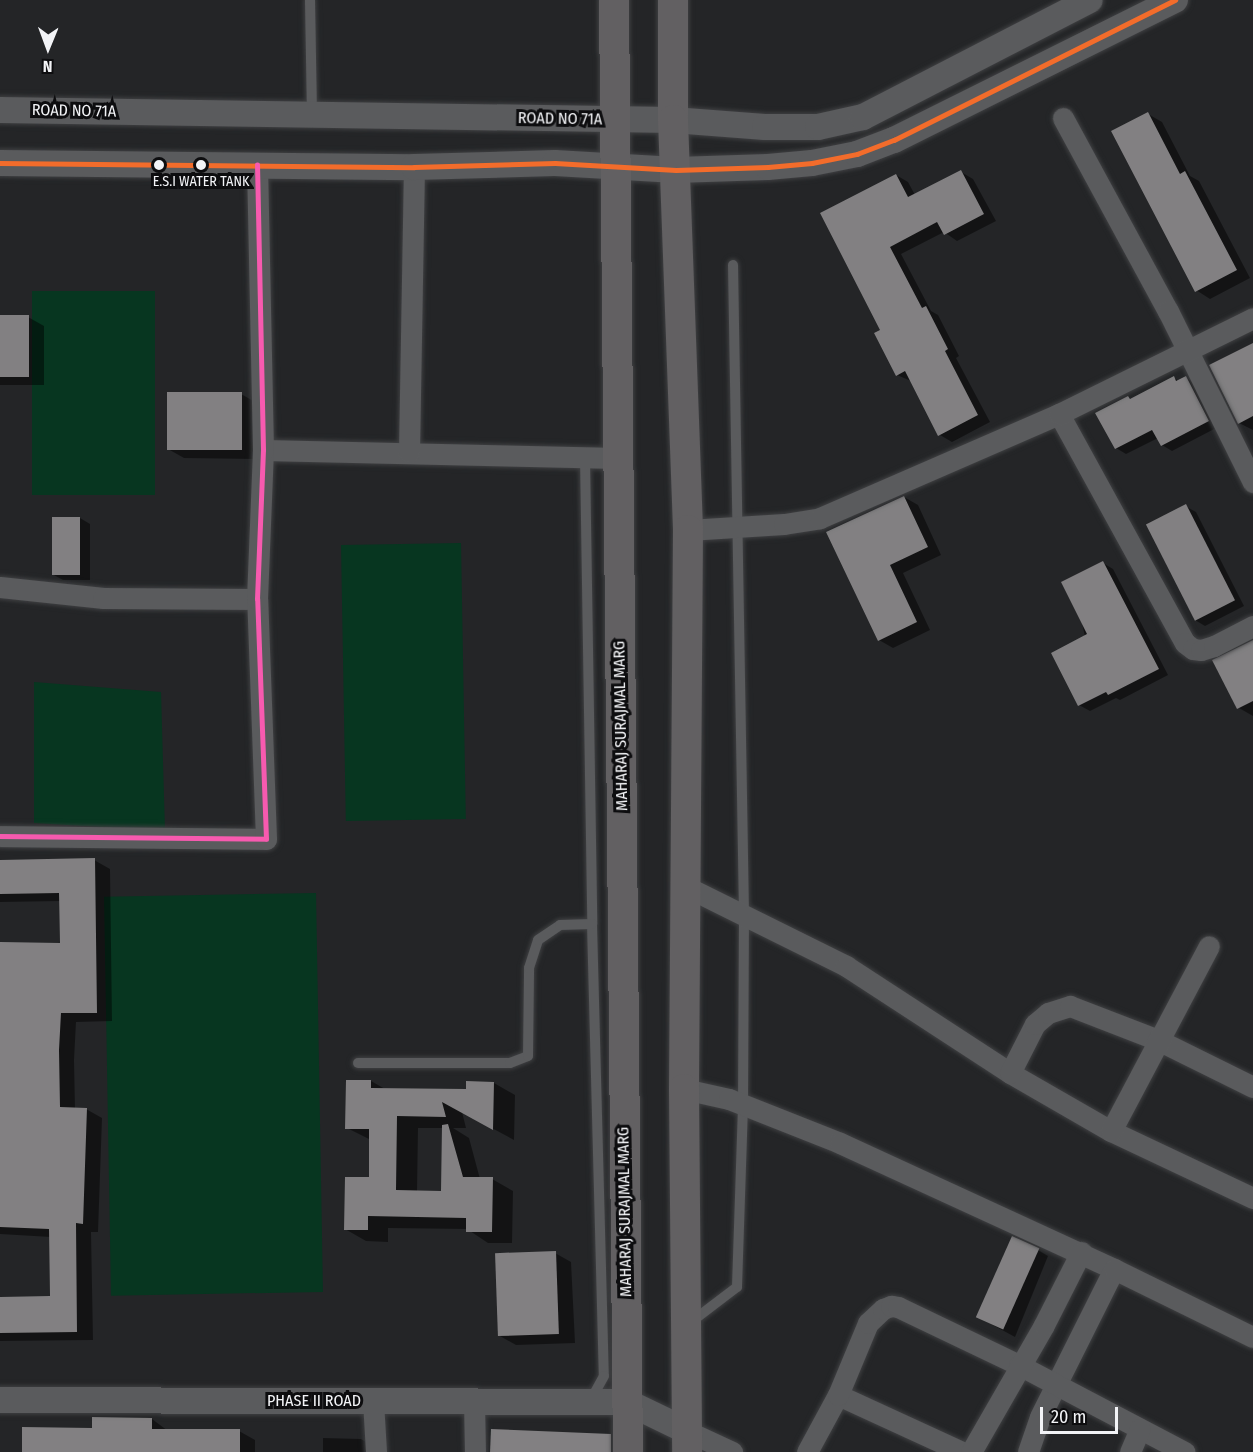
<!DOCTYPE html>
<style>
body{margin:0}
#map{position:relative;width:1253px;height:1452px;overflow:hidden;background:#242527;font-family:"Fira Sans Condensed",sans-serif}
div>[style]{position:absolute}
.green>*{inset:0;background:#073620;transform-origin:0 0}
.shadow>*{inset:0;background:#0007}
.building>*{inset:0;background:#828082;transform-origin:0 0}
.roads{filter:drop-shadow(0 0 2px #3f4042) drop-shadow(0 0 2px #3f4042)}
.service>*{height:10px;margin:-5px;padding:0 5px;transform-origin:5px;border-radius:5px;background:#5a5b5d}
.minor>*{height:21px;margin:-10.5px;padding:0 10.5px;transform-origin:10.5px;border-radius:10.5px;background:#5a5b5d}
.tertiary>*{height:26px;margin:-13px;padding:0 13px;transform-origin:13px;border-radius:13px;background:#5a5b5d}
.secondary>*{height:30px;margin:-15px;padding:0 15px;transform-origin:15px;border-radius:15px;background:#626062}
.bus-1>*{height:4.5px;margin:-2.25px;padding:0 2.25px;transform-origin:2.25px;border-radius:2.25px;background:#f36c2b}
.bus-2>*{height:4.5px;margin:-2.25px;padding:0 2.25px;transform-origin:2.25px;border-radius:2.25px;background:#f75aaf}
.dots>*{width:16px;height:16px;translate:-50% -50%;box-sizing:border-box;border:3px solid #0d0d0f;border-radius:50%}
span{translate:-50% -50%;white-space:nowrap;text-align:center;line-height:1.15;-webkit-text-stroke:6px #0d0d0f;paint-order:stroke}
.bus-label{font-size:14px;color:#f3f4f7}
.street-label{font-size:16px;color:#f3f4f7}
.north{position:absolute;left:18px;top:18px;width:60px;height:60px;-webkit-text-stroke:4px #0d0d0f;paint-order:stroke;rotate:181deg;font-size:16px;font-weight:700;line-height:24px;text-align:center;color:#f3f4f7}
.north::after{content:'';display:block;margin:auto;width:21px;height:27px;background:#f3f4f7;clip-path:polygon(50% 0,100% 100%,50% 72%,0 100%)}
.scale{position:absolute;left:1040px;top:1407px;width:78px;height:27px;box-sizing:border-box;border:3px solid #f3f4f7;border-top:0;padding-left:8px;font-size:18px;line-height:21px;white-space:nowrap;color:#f3f4f7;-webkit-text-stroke:4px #0d0d0f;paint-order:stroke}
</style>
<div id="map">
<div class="green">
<i style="left:155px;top:291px;width:204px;height:123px;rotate:90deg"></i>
<i style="left:461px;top:543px;width:276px;height:120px;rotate:89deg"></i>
<i style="clip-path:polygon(34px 682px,161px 692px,165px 831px,34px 823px)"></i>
<i style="left:316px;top:893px;width:399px;height:212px;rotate:89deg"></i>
</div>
<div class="shadow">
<i style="clip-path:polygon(1148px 114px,1162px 122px,1190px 176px,1199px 181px,1250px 278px,1210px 299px,1196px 290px)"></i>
<i style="clip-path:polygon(961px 172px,973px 179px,996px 221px,957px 241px,944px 232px,901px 254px,931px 311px,938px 315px,959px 356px,956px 358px,990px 422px,952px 442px,940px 435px,911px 381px,897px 375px,882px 330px,896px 175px,908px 182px,915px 195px)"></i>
<i style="clip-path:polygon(0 317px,28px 317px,44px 326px,44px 385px,0 385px)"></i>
<i style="clip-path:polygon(1253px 345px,1253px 430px,1239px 423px)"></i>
<i style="clip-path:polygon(1174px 378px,1179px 381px,1186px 378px,1196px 384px,1218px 427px,1172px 451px,1162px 445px,1158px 438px,1126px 454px,1116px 448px,1128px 397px,1132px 400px)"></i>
<i style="clip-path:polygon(241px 394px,257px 403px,257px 459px,184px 458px,168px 449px)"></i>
<i style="clip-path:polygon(904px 497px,918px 505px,941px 555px,903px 573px,930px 630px,893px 648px,879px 640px,828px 533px)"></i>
<i style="clip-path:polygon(1185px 506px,1196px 512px,1244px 606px,1205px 626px,1195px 620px)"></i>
<i style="clip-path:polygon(80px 518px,90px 524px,90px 580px,63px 580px,52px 574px)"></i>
<i style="clip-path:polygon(1103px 563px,1113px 569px,1168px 675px,1120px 700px,1116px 698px,1090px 711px,1079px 705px,1085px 637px,1081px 618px)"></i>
<i style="clip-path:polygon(1253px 642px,1253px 716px,1239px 708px)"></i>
<i style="clip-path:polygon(94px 860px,110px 869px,112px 1021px,76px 1022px,74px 1060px,75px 1109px,86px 1109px,102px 1118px,98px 1232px,91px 1232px,93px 1340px,0 1341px,0 1299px,51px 1298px,51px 1237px,0 1234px,0 943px,61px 944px,61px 901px,0 902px,0 861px)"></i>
<i style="clip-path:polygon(evenodd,371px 1081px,385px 1089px,467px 1091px,494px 1083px,515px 1095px,514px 1140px,462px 1112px,466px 1128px,453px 1128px,469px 1138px,480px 1179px,492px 1179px,513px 1191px,512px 1243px,488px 1243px,467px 1229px,388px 1228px,388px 1242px,366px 1241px,345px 1229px,370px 1179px,371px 1140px,347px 1128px,371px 1081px,418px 1128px,444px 1128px,443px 1192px,417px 1192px,418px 1128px)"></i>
<i style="clip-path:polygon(1038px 1250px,1048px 1256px,1015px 1337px,978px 1317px)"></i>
<i style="clip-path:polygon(555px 1253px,571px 1262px,575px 1343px,516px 1345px,500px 1336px)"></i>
<i style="clip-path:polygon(94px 1419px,152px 1419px,168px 1431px,239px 1431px,255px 1440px,255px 1452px,23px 1452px,93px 1429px)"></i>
<i style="clip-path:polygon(323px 1438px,361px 1439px,371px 1445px,371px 1452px,323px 1452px)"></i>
</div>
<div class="building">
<i style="clip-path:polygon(1148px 112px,1180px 174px,1185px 171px,1237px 270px,1195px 292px,1111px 131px)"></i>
<i style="clip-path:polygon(961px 170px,984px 214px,944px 235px,937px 222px,890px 247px,922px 308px,926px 306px,948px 349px,945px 351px,978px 415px,938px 436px,905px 371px,896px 376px,874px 333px,880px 330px,820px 213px,896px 174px,908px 197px)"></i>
<i style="left:0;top:315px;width:29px;height:62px"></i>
<i style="clip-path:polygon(1253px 343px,1253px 416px,1238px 424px,1209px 365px)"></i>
<i style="clip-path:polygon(1174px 376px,1176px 381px,1186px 376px,1209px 421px,1161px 446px,1152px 430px,1115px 449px,1095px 413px,1128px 396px,1130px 399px)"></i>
<i style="left:167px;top:392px;width:75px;height:58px"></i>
<i style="clip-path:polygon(904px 496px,928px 547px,890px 565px,917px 622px,878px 641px,826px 532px)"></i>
<i style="left:1186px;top:504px;width:108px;height:45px;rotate:63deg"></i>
<i style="left:52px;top:517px;width:28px;height:58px"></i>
<i style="clip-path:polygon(1103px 561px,1159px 669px,1108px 695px,1106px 692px,1078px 706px,1051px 653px,1087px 634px,1061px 582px)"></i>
<i style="clip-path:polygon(1253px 640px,1253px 701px,1237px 709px,1212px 660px)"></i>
<i style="clip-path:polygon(95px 858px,97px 1013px,61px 1013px,59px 1050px,60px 1107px,87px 1108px,83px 1224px,76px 1223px,77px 1332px,0 1333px,0 1297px,50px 1296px,49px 1229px,0 1227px,0 942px,60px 943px,59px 893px,0 894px,0 860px)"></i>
<i style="clip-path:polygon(346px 1080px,371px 1080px,371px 1088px,466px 1089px,466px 1081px,494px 1082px,493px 1130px,442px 1102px,446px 1117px,397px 1116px,396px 1190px,441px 1191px,442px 1125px,448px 1124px,463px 1177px,493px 1177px,492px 1232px,466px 1232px,466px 1218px,368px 1216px,368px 1230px,344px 1230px,345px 1177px,369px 1177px,369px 1129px,345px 1129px)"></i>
<i style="left:1012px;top:1236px;width:30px;height:89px;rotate:24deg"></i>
<i style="left:556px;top:1251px;width:83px;height:61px;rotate:88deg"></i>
<i style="clip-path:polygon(92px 1417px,152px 1418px,152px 1429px,240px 1429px,240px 1452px,22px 1452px,22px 1427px,92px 1428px)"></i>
<i style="clip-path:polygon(491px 1429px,611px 1434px,611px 1452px,490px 1452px)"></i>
</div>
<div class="roads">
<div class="service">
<i style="left:310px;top:0;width:115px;rotate:89deg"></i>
<i style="left:585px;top:457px;width:467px;rotate:89.1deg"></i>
<i style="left:592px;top:924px;width:452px;rotate:88.5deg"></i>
<i style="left:604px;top:1376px;width:29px;rotate:119deg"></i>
<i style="left:358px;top:1063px;width:152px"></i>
<i style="left:510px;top:1063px;width:19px;rotate:-21deg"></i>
<i style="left:528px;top:1056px;width:88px;rotate:-89.3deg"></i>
<i style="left:529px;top:968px;width:29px;rotate:-72deg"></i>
<i style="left:538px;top:940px;width:27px;rotate:-34deg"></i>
<i style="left:560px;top:925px;width:32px;rotate:-2deg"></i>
<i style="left:691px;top:1322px;width:58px;rotate:-37.3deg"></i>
<i style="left:737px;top:1287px;width:182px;rotate:-88.1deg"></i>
<i style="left:743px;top:1105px;width:191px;rotate:-89.7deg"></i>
<i style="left:744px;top:914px;width:649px;rotate:-90.97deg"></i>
</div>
<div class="minor">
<i style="left:1063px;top:118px;width:220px;rotate:61.5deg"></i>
<i style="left:1168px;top:311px;width:191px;rotate:63.6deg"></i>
<i style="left:1059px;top:414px;width:261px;rotate:61.2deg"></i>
<i style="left:1185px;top:643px;width:10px;rotate:37deg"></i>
<i style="left:1193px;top:649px;width:8px;rotate:7deg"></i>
<i style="left:1201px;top:650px;width:14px;rotate:-17deg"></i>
<i style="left:1214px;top:646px;width:44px;rotate:-27.1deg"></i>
<i style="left:263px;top:450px;width:355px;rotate:1.3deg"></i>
<i style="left:409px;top:452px;width:285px;rotate:-89deg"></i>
<i style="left:688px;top:530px;width:96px;rotate:-3.6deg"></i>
<i style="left:784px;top:524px;width:36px;rotate:-9deg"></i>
<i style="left:820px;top:518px;width:261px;rotate:-23.5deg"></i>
<i style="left:1059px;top:414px;width:216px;rotate:-26.3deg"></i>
<i style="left:0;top:587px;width:104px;rotate:6.1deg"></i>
<i style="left:103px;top:598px;width:154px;rotate:0.4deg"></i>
<i style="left:0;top:836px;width:266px;rotate:0.6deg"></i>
<i style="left:266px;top:839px;width:240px;rotate:-92.1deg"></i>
<i style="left:257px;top:599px;width:149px;rotate:-87.7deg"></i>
<i style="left:263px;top:450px;width:285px;rotate:-91.2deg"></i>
<i style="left:685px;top:886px;width:180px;rotate:26.4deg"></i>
<i style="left:846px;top:966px;width:196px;rotate:33.1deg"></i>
<i style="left:1010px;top:1073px;width:116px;rotate:29.9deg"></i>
<i style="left:1111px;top:1131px;width:157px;rotate:25.3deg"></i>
<i style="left:1010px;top:1073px;width:55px;rotate:-63deg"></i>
<i style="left:1035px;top:1024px;width:17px;rotate:-40deg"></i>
<i style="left:1048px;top:1013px;width:23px;rotate:-18deg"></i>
<i style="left:1070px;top:1006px;width:94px;rotate:21.1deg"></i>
<i style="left:1158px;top:1040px;width:106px;rotate:26.3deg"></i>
<i style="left:684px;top:1089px;width:46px;rotate:12.5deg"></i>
<i style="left:729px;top:1099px;width:119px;rotate:21.6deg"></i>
<i style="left:840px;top:1143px;width:302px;rotate:24.7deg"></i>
<i style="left:1114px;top:1269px;width:165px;rotate:116.6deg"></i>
<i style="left:1040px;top:1417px;width:37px;rotate:109deg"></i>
<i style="left:1111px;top:1131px;width:209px;rotate:-62.1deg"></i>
<i style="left:1114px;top:1269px;width:155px;rotate:26.1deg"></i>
<i style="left:838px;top:1395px;width:136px;rotate:24.7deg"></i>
<i style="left:373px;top:1401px;width:51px;rotate:86.6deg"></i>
<i style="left:474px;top:1401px;width:51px;rotate:88.9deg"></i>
<i style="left:687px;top:1431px;width:50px;rotate:25deg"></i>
<i style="left:807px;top:1452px;width:65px;rotate:-61.5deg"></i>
<i style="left:838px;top:1395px;width:78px;rotate:-67.4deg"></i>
<i style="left:868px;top:1323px;width:21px;rotate:-43deg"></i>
<i style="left:883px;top:1309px;width:9px;rotate:-21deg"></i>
<i style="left:891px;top:1306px;width:7px;rotate:8deg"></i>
<i style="left:898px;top:1307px;width:134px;rotate:25.6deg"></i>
<i style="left:1019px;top:1365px;width:187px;rotate:27.7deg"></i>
<i style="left:971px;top:1452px;width:146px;rotate:-60.1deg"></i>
<i style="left:1044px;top:1325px;width:82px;rotate:-63.1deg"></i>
<i style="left:1130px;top:1452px;width:25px;rotate:-67deg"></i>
</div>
<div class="tertiary">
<i style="left:0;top:110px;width:673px;rotate:0.85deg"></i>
<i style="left:673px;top:120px;width:92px;rotate:4.4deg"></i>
<i style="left:765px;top:127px;width:53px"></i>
<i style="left:818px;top:127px;width:46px;rotate:-12.5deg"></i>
<i style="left:863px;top:117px;width:255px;rotate:-27.3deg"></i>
<i style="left:0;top:163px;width:414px;rotate:0.6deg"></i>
<i style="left:414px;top:167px;width:141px;rotate:-1.6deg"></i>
<i style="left:555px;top:163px;width:121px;rotate:3.3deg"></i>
<i style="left:676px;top:170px;width:92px;rotate:-1.9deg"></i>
<i style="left:768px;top:167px;width:44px;rotate:-5.2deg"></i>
<i style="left:812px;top:163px;width:46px;rotate:-11.3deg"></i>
<i style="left:857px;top:154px;width:40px;rotate:-21deg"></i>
<i style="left:894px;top:140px;width:314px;rotate:-26.5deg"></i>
<i style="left:0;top:1400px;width:627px;rotate:0.18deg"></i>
<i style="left:627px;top:1402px;width:67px;rotate:25.8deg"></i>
</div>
<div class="secondary">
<i style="left:614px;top:0;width:1452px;rotate:89.45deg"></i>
<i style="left:673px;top:0;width:120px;rotate:90deg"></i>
<i style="left:673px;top:120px;width:410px;rotate:87.9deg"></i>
<i style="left:688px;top:530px;width:559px;rotate:90.41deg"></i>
<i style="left:684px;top:1089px;width:363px;rotate:89.5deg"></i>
</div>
</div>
<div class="bus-1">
<i style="left:0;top:163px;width:414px;rotate:0.6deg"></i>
<i style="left:414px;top:167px;width:141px;rotate:-1.6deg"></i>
<i style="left:555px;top:163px;width:121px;rotate:3.3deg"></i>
<i style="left:676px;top:170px;width:92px;rotate:-1.9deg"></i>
<i style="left:768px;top:167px;width:44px;rotate:-5.2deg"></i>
<i style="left:812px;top:163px;width:46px;rotate:-11.3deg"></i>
<i style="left:857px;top:154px;width:40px;rotate:-21deg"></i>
<i style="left:894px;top:140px;width:314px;rotate:-26.5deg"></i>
</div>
<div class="bus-2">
<i style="left:0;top:836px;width:266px;rotate:0.6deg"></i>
<i style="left:266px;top:839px;width:240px;rotate:-92.1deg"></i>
<i style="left:257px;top:599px;width:149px;rotate:-87.7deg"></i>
<i style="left:263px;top:450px;width:285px;rotate:-91.2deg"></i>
</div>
<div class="dots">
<i style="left:159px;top:165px;background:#f3f4f7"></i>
<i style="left:201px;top:165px;background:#f3f4f7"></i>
</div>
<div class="bus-label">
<span style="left:201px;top:182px">E.S.I WATER TANK</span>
</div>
<div class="street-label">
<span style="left:74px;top:111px;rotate:1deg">ROAD NO 71A</span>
<span style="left:560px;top:119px;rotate:1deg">ROAD NO 71A</span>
<span style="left:621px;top:726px;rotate:-91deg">MAHARAJ SURAJMAL MARG</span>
<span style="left:625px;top:1212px;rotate:-91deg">MAHARAJ SURAJMAL MARG</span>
<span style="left:314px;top:1401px">PHASE II ROAD</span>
</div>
<div class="north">N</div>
<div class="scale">20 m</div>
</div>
